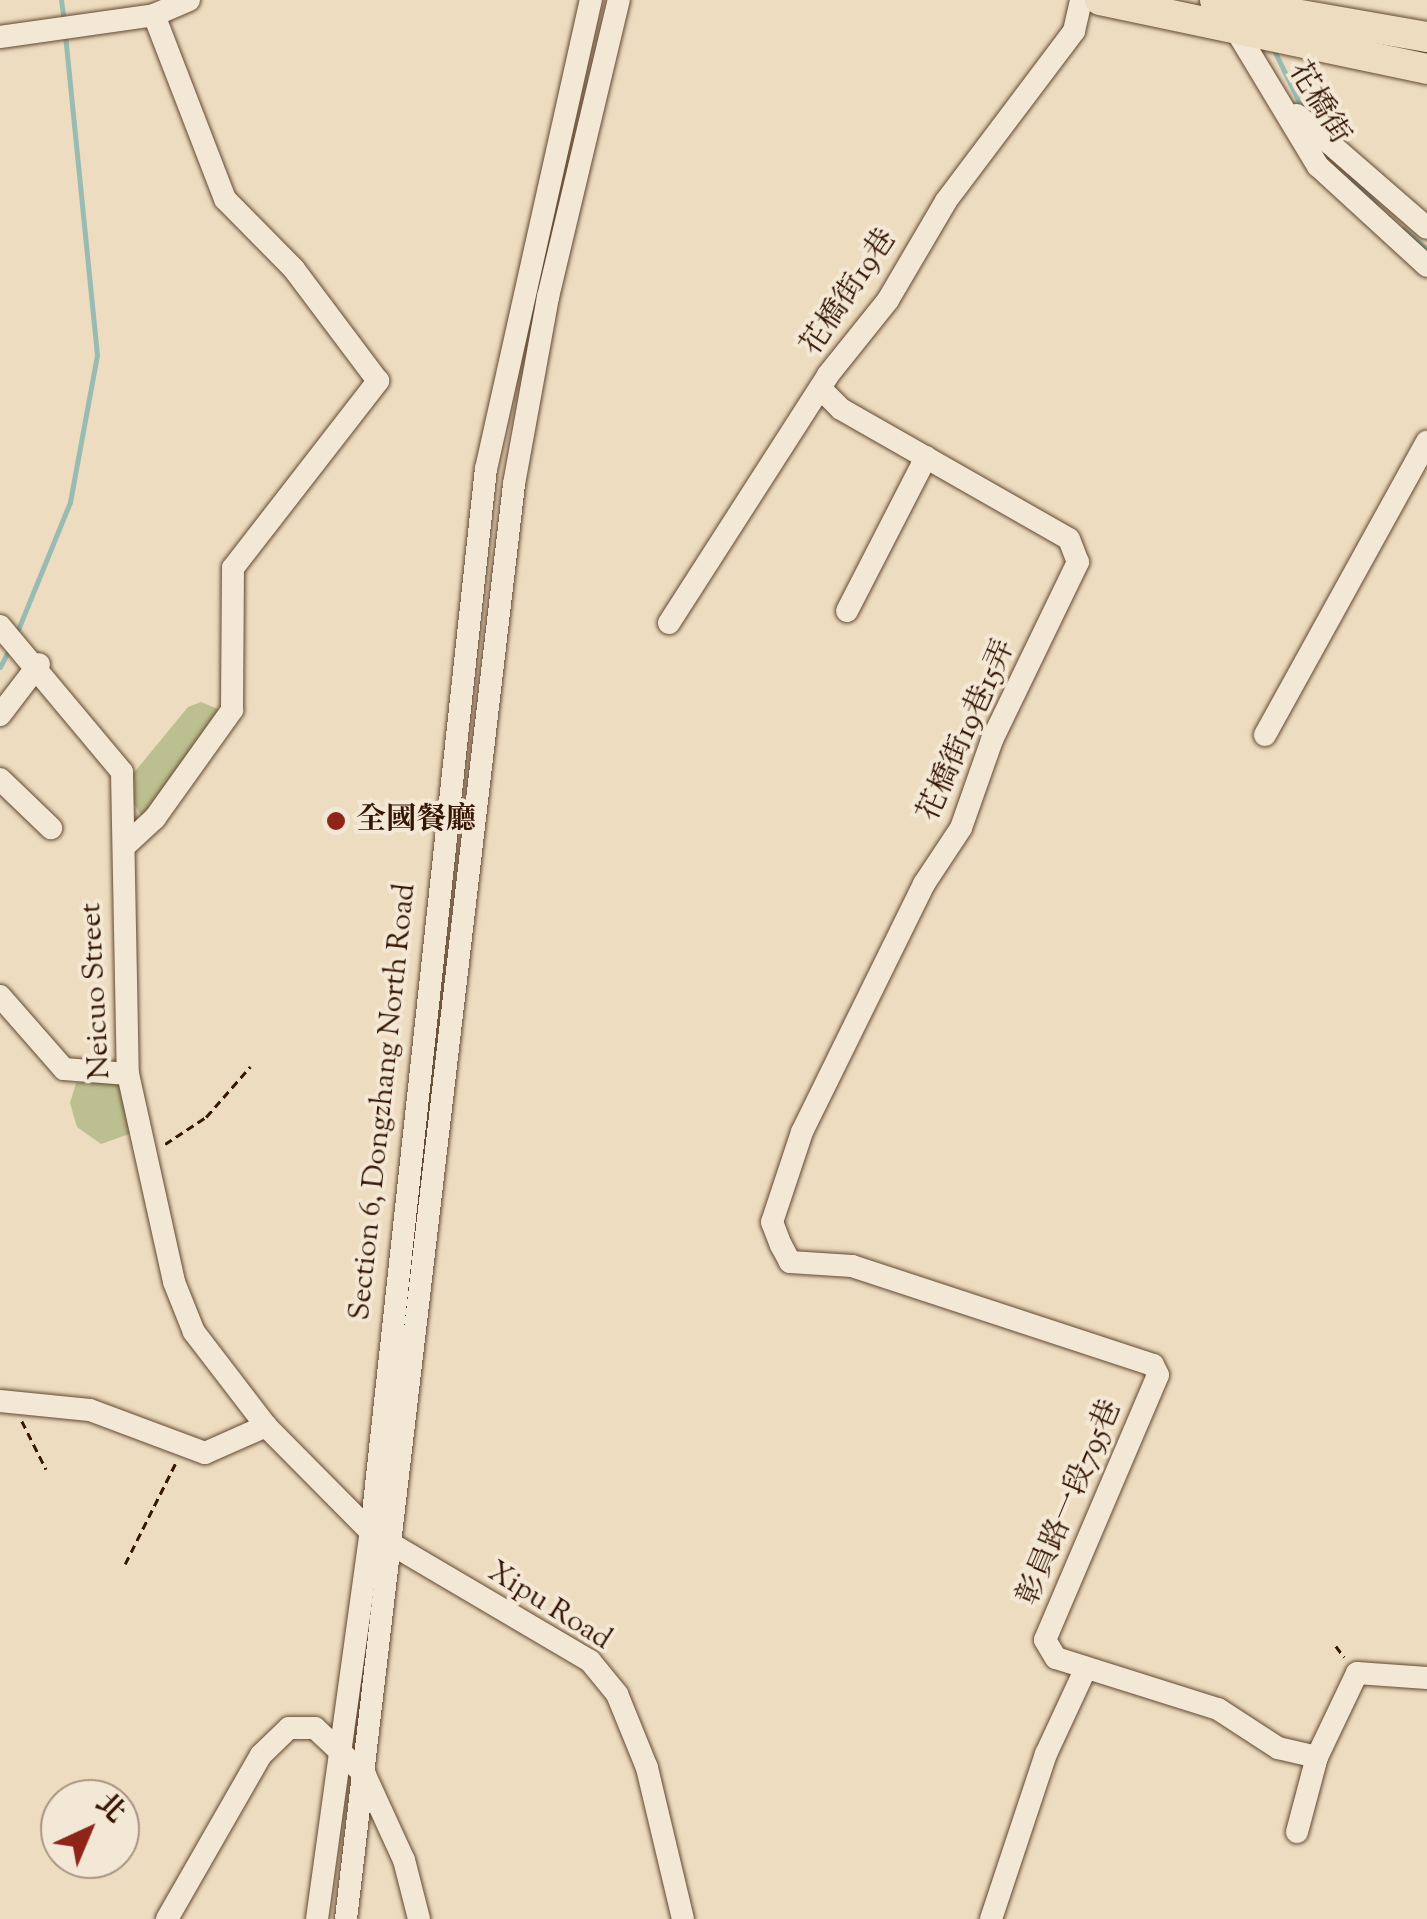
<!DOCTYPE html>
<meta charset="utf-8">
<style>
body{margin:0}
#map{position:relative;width:1427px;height:1919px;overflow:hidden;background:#eddcbf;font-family:"Sorts Mill Goudy","Noto Serif TC",serif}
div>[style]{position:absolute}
.green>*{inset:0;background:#bcbf8f}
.stream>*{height:5px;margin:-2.5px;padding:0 2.5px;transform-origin:2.5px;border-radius:2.5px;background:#99bcb2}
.path>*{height:2.5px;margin-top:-1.25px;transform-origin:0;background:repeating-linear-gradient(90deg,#351603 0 8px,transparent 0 13px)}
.roads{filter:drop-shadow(0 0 2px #634832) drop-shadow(0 0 2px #634832)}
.minor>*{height:22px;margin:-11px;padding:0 11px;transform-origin:11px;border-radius:11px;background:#f3e8d5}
.major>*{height:30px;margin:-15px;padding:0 15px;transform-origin:15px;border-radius:15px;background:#eddcbf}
.dots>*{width:28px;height:28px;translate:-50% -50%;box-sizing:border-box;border:5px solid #f3e8d5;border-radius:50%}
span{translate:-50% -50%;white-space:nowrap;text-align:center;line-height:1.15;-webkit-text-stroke:8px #f3e8d5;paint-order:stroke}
.street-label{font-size:30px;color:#351603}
.poi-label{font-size:30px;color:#351603;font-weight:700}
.left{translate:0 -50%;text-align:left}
.north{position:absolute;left:40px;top:1779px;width:100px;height:100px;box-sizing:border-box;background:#f3e8d5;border:2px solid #a79481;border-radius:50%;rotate:44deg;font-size:28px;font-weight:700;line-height:40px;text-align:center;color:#351603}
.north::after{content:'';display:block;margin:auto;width:35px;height:45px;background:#8f2418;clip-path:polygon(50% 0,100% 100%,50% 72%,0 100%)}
</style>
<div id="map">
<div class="green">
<i style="clip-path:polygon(201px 702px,227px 713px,143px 818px,123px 786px,188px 707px)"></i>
<i style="clip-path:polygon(122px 1079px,132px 1133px,101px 1144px,77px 1127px,70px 1103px,76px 1083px)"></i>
</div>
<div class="stream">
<i style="left:61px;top:0;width:22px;rotate:82deg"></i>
<i style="left:1273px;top:48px;width:69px;rotate:64.2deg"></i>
<i style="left:1350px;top:175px;width:40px;rotate:49deg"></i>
<i style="left:1403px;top:229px;width:31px;rotate:40deg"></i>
<i style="left:17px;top:632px;width:140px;rotate:-67.8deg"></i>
<i style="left:70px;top:502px;width:149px;rotate:-79.6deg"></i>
<i style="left:97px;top:355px;width:324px;rotate:-95.7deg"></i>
<i style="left:0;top:667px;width:22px;rotate:-63deg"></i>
</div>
<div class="path">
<i style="left:165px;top:1144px;width:49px;rotate:-33.4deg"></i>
<i style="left:206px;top:1117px;width:67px;rotate:-48.7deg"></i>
<i style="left:22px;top:1421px;width:54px;rotate:63.4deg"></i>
<i style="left:125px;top:1564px;width:112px;rotate:-63.4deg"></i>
<i style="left:1336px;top:1646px;width:14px;rotate:54deg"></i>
</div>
<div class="roads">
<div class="minor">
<i style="left:1231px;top:22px;width:168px;rotate:58.9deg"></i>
<i style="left:1318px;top:166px;width:148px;rotate:42.5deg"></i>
<i style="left:0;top:37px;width:156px;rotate:-8.1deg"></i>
<i style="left:154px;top:15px;width:38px;rotate:-23deg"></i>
<i style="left:1297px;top:115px;width:172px;rotate:41deg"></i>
<i style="left:823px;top:391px;width:25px;rotate:45deg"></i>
<i style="left:841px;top:409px;width:262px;rotate:29.7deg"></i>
<i style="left:1069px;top:539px;width:25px;rotate:69deg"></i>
<i style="left:1078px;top:562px;width:198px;rotate:115.8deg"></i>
<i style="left:992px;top:740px;width:93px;rotate:109.4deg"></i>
<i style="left:961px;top:828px;width:67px;rotate:123.5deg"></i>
<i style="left:924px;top:884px;width:276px;rotate:116.2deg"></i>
<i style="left:802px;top:1132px;width:95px;rotate:108.4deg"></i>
<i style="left:772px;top:1222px;width:25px;rotate:69deg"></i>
<i style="left:781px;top:1245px;width:19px;rotate:62deg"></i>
<i style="left:790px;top:1262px;width:62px;rotate:3.7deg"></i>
<i style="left:852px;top:1266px;width:317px;rotate:18.2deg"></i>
<i style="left:1153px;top:1365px;width:11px;rotate:63deg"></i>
<i style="left:1158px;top:1375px;width:288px;rotate:113.1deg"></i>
<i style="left:1045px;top:1640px;width:21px;rotate:59deg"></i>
<i style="left:1056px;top:1658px;width:170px;rotate:17.5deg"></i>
<i style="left:1218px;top:1709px;width:72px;rotate:33deg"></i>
<i style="left:1278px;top:1748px;width:40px;rotate:13deg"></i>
<i style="left:1317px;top:1757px;width:93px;rotate:-64.5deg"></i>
<i style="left:1357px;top:1673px;width:70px;rotate:4.1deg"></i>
<i style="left:847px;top:611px;width:173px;rotate:-62.8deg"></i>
<i style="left:669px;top:623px;width:295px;rotate:-57.3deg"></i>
<i style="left:828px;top:375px;width:96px;rotate:-51.3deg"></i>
<i style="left:888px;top:300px;width:115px;rotate:-59.6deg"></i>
<i style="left:946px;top:201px;width:213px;rotate:-53deg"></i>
<i style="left:1074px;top:31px;width:32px;rotate:-77deg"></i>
<i style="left:0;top:626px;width:190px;rotate:50.1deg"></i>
<i style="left:122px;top:772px;width:302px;rotate:88.9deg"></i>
<i style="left:128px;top:1074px;width:213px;rotate:77.5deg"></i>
<i style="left:174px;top:1282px;width:54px;rotate:68.2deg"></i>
<i style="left:194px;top:1332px;width:118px;rotate:52.5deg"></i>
<i style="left:266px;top:1426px;width:149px;rotate:45.3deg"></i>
<i style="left:371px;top:1532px;width:254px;rotate:30.5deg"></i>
<i style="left:590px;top:1661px;width:43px;rotate:50.7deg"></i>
<i style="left:617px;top:1694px;width:80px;rotate:67.9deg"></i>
<i style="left:647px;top:1768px;width:155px;rotate:76.6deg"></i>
<i style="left:0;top:715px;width:64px;rotate:-52.6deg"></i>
<i style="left:1265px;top:735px;width:335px;rotate:-61.1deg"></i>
<i style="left:0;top:779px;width:71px;rotate:43.9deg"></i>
<i style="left:127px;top:844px;width:38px;rotate:-43deg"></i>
<i style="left:155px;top:818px;width:133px;rotate:-54.5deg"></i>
<i style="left:232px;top:710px;width:142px;rotate:-89.6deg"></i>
<i style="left:233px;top:568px;width:237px;rotate:-52.2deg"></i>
<i style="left:378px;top:381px;width:140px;rotate:-126.9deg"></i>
<i style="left:294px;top:269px;width:98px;rotate:-134.6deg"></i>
<i style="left:225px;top:199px;width:197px;rotate:-111.1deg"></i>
<i style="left:0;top:996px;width:97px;rotate:48.8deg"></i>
<i style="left:64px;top:1069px;width:64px;rotate:4.5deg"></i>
<i style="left:0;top:1401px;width:90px;rotate:5.7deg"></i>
<i style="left:90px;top:1410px;width:123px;rotate:20.5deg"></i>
<i style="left:205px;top:1453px;width:67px;rotate:-23.9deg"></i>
<i style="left:1297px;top:1832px;width:78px;rotate:-75.1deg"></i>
<i style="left:167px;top:1919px;width:189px;rotate:-60.2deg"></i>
<i style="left:261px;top:1755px;width:39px;rotate:-44deg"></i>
<i style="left:289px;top:1728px;width:26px"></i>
<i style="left:315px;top:1728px;width:69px;rotate:43.2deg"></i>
<i style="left:365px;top:1775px;width:94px;rotate:65.4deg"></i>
<i style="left:404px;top:1860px;width:61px;rotate:75.7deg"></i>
<i style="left:317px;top:1919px;width:391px;rotate:-82.1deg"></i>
<i style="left:371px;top:1532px;width:1069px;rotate:-83.83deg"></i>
<i style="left:486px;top:469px;width:481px;rotate:-77.4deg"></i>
<i style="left:346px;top:1919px;width:1445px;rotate:-83.32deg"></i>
<i style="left:514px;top:484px;width:190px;rotate:-79.7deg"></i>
<i style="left:548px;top:297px;width:305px;rotate:-76.6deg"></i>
<i style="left:991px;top:1919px;width:174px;rotate:-71.6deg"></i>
<i style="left:1046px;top:1754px;width:95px;rotate:-65.1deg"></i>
</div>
<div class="major">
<i style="left:1100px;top:0;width:334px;rotate:11.9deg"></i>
<i style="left:1215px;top:0;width:215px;rotate:9.9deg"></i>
</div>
</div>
<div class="dots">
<i style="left:336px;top:821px;background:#8f2418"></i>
</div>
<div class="street-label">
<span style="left:1318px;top:104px;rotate:59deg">花橋街</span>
<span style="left:850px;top:293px;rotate:-56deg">花橋街19巷</span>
<span style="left:968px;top:731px;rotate:-66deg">花橋街19巷15弄</span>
<span style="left:97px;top:991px;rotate:-93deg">Neicuo Street</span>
<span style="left:384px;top:1102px;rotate:-84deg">Section 6, Dongzhang North Road</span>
<span style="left:1071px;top:1503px;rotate:-67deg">彰員路一段795巷</span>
<span style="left:549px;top:1607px;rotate:32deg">Xipu Road</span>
</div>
<div class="poi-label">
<span class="left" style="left:356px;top:821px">全國餐廳</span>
</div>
<div class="north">北</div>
</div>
